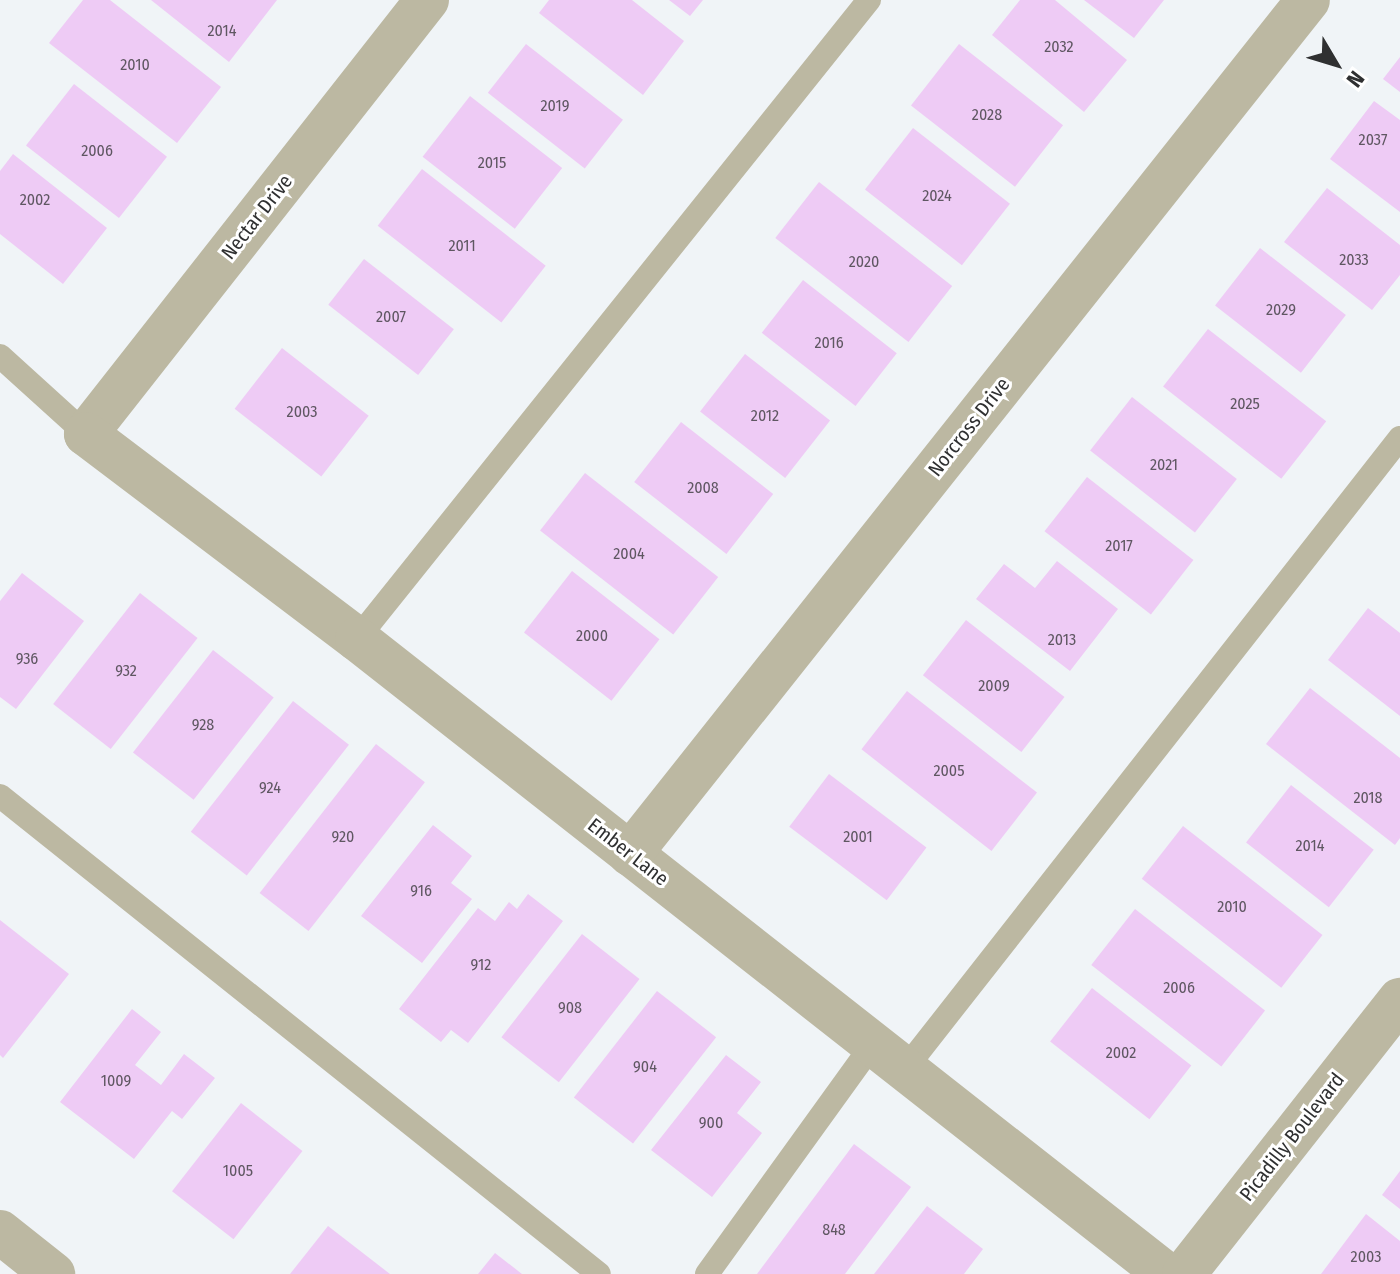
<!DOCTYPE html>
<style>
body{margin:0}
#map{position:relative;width:1400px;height:1274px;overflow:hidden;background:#f0f4f7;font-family:"Fira Sans Condensed",sans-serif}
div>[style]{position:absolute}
.building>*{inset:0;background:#eecbf5;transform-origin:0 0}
.service>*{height:24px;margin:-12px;padding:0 12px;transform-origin:12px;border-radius:12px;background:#bcb8a2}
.minor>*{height:44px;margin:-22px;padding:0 22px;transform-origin:22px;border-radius:22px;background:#bcb8a2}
span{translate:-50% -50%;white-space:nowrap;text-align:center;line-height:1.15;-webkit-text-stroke:6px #fff;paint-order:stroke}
.number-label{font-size:16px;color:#5f5762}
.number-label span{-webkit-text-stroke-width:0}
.street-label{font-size:20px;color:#2f3031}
.north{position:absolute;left:1296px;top:24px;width:80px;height:80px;-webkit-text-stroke:6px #fff;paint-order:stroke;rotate:128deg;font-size:22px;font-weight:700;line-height:32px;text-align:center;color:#2f3031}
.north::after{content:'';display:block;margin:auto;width:28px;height:36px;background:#2f3031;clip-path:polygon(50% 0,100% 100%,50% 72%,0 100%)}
</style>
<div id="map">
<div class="building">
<i style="clip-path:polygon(83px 0,110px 0,221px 87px,177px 143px,49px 43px)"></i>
<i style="clip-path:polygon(151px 0,277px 0,229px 62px)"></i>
<i style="clip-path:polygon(549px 0,632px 0,684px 41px,643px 95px,539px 13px)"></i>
<i style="clip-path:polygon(669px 0,703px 0,690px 16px)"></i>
<i style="clip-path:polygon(1020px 0,1055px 0,1127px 60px,1084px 112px,992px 35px)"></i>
<i style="clip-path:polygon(1084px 0,1164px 0,1134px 38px)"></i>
<i style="left:526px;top:44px;width:123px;height:62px;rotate:38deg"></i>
<i style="left:959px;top:44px;width:132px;height:78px;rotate:38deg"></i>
<i style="clip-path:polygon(1400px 57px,1400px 92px,1383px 79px)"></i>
<i style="left:74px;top:84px;width:118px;height:78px;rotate:38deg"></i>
<i style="left:470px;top:96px;width:117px;height:77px;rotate:38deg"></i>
<i style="clip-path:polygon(1374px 101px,1400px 120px,1400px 212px,1330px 159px)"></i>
<i style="left:913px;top:128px;width:123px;height:78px;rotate:38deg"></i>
<i style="clip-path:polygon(13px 154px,107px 228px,63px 284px,0 234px,0 171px)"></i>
<i style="left:422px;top:169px;width:157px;height:72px;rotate:38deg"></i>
<i style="left:819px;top:182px;width:169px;height:71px;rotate:38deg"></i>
<i style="clip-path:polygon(1327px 188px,1400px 245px,1400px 275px,1372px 310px,1284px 242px)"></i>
<i style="left:1260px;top:248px;width:109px;height:73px;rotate:38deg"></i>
<i style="left:364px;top:259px;width:114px;height:58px;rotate:38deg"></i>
<i style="left:803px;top:280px;width:119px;height:67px;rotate:38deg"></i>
<i style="left:1208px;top:329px;width:150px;height:73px;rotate:38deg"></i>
<i style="left:282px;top:348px;width:110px;height:77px;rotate:38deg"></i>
<i style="left:745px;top:354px;width:108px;height:73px;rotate:38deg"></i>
<i style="left:1132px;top:397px;width:133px;height:68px;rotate:38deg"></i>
<i style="left:681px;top:422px;width:117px;height:76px;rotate:38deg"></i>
<i style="left:585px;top:473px;width:169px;height:73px;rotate:38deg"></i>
<i style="left:1087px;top:477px;width:135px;height:69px;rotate:38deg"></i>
<i style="clip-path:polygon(1057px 561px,1118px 609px,1070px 671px,976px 599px,1004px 564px,1035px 588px)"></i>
<i style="left:572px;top:571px;width:111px;height:78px;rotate:38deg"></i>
<i style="clip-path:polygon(22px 573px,84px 621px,16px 709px,0 697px,0 601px)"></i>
<i style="left:140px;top:593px;width:73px;height:141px;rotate:38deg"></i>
<i style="clip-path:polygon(1368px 608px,1400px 633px,1400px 716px,1328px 660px)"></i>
<i style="left:966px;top:620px;width:125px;height:70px;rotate:38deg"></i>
<i style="left:213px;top:650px;width:77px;height:130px;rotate:38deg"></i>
<i style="clip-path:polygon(1310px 688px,1400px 758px,1400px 838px,1395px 845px,1266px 744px)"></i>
<i style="left:907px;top:691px;width:165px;height:74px;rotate:38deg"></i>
<i style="left:293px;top:701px;width:71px;height:166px;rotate:38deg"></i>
<i style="left:376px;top:744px;width:62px;height:189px;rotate:38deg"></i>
<i style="left:829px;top:774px;width:122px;height:66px;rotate:37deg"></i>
<i style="left:1291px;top:785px;width:105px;height:73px;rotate:38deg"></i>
<i style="clip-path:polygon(433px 825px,472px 856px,451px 883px,472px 899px,422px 963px,361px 916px)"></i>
<i style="left:1183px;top:826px;width:177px;height:67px;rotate:38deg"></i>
<i style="clip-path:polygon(528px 894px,563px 921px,468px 1043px,451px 1030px,441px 1042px,399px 1009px,478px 908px,495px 921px,509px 902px,517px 909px)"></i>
<i style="left:1135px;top:909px;width:165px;height:71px;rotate:38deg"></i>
<i style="clip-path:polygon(0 920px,69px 974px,3px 1058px,0 1055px)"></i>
<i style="left:582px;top:934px;width:73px;height:131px;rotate:38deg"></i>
<i style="left:1092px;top:988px;width:126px;height:68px;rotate:38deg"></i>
<i style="left:657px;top:991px;width:75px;height:135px;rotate:38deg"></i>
<i style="clip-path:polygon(132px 1009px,161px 1032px,135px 1065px,161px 1085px,184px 1054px,215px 1078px,182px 1119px,172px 1111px,134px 1159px,60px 1102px)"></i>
<i style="clip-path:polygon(726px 1055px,761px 1082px,737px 1113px,762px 1133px,712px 1197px,651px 1150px)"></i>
<i style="left:241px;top:1103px;width:78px;height:112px;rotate:38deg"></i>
<i style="clip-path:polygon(854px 1144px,911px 1187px,845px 1274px,757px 1274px)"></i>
<i style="clip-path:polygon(1400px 1171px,1400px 1209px,1382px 1195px)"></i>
<i style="clip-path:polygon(927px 1206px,983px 1249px,964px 1274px,874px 1274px)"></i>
<i style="clip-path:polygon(1366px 1214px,1400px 1241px,1400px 1274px,1321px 1274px)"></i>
<i style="clip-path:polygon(328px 1226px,390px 1274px,290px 1274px)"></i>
<i style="clip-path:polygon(495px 1253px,522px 1274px,478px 1274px)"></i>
</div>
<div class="service">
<i style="left:0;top:356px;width:116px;rotate:42.2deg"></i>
<i style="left:357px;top:639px;width:819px;rotate:-51.3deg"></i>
<i style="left:0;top:796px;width:766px;rotate:38.59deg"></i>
<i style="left:905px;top:1069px;width:802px;rotate:-51.89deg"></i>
<i style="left:707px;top:1274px;width:284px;rotate:-54.2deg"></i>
</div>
<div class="minor">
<i style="left:427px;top:0;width:552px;rotate:128.16deg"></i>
<i style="left:86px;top:434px;width:340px;rotate:37.1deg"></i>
<i style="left:357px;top:639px;width:1028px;rotate:38.13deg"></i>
<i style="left:630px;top:854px;width:1090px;rotate:-51.55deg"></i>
<i style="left:0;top:1232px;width:68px;rotate:38.4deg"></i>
<i style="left:1184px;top:1274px;width:349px;rotate:-51.8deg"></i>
</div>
<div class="number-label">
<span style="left:222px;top:31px">2014</span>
<span style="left:1059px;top:47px">2032</span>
<span style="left:135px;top:65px">2010</span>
<span style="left:555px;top:106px">2019</span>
<span style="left:987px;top:115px">2028</span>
<span style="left:1373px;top:140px">2037</span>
<span style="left:97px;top:151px">2006</span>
<span style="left:492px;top:163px">2015</span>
<span style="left:937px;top:196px">2024</span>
<span style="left:35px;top:200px">2002</span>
<span style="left:462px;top:246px">2011</span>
<span style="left:1354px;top:260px">2033</span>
<span style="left:864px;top:262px">2020</span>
<span style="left:1281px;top:310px">2029</span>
<span style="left:391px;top:317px">2007</span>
<span style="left:829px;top:343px">2016</span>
<span style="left:1245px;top:404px">2025</span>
<span style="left:302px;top:412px">2003</span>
<span style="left:765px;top:416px">2012</span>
<span style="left:1164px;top:465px">2021</span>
<span style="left:703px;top:488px">2008</span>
<span style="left:1119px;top:546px">2017</span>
<span style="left:629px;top:554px">2004</span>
<span style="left:592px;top:636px">2000</span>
<span style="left:1062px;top:640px">2013</span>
<span style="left:27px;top:659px">936</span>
<span style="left:126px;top:671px">932</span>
<span style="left:994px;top:686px">2009</span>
<span style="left:203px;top:725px">928</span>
<span style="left:949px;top:771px">2005</span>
<span style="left:270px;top:788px">924</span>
<span style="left:1368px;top:798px">2018</span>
<span style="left:343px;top:837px">920</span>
<span style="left:858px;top:837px">2001</span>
<span style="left:1310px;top:846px">2014</span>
<span style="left:421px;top:891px">916</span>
<span style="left:1232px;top:907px">2010</span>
<span style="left:481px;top:965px">912</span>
<span style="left:1179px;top:988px">2006</span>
<span style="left:570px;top:1008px">908</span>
<span style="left:1121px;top:1053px">2002</span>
<span style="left:645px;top:1067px">904</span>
<span style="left:116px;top:1081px">1009</span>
<span style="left:711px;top:1123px">900</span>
<span style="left:238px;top:1171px">1005</span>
<span style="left:834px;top:1230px">848</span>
<span style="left:1366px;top:1257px">2003</span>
</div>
<div class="street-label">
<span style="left:257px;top:217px;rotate:-52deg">Nectar Drive</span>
<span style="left:969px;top:427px;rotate:-52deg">Norcross Drive</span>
<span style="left:628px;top:852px;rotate:38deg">Ember Lane</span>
<span style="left:1292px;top:1137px;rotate:-52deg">Picadilly Boulevard</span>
</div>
<div class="north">N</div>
</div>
